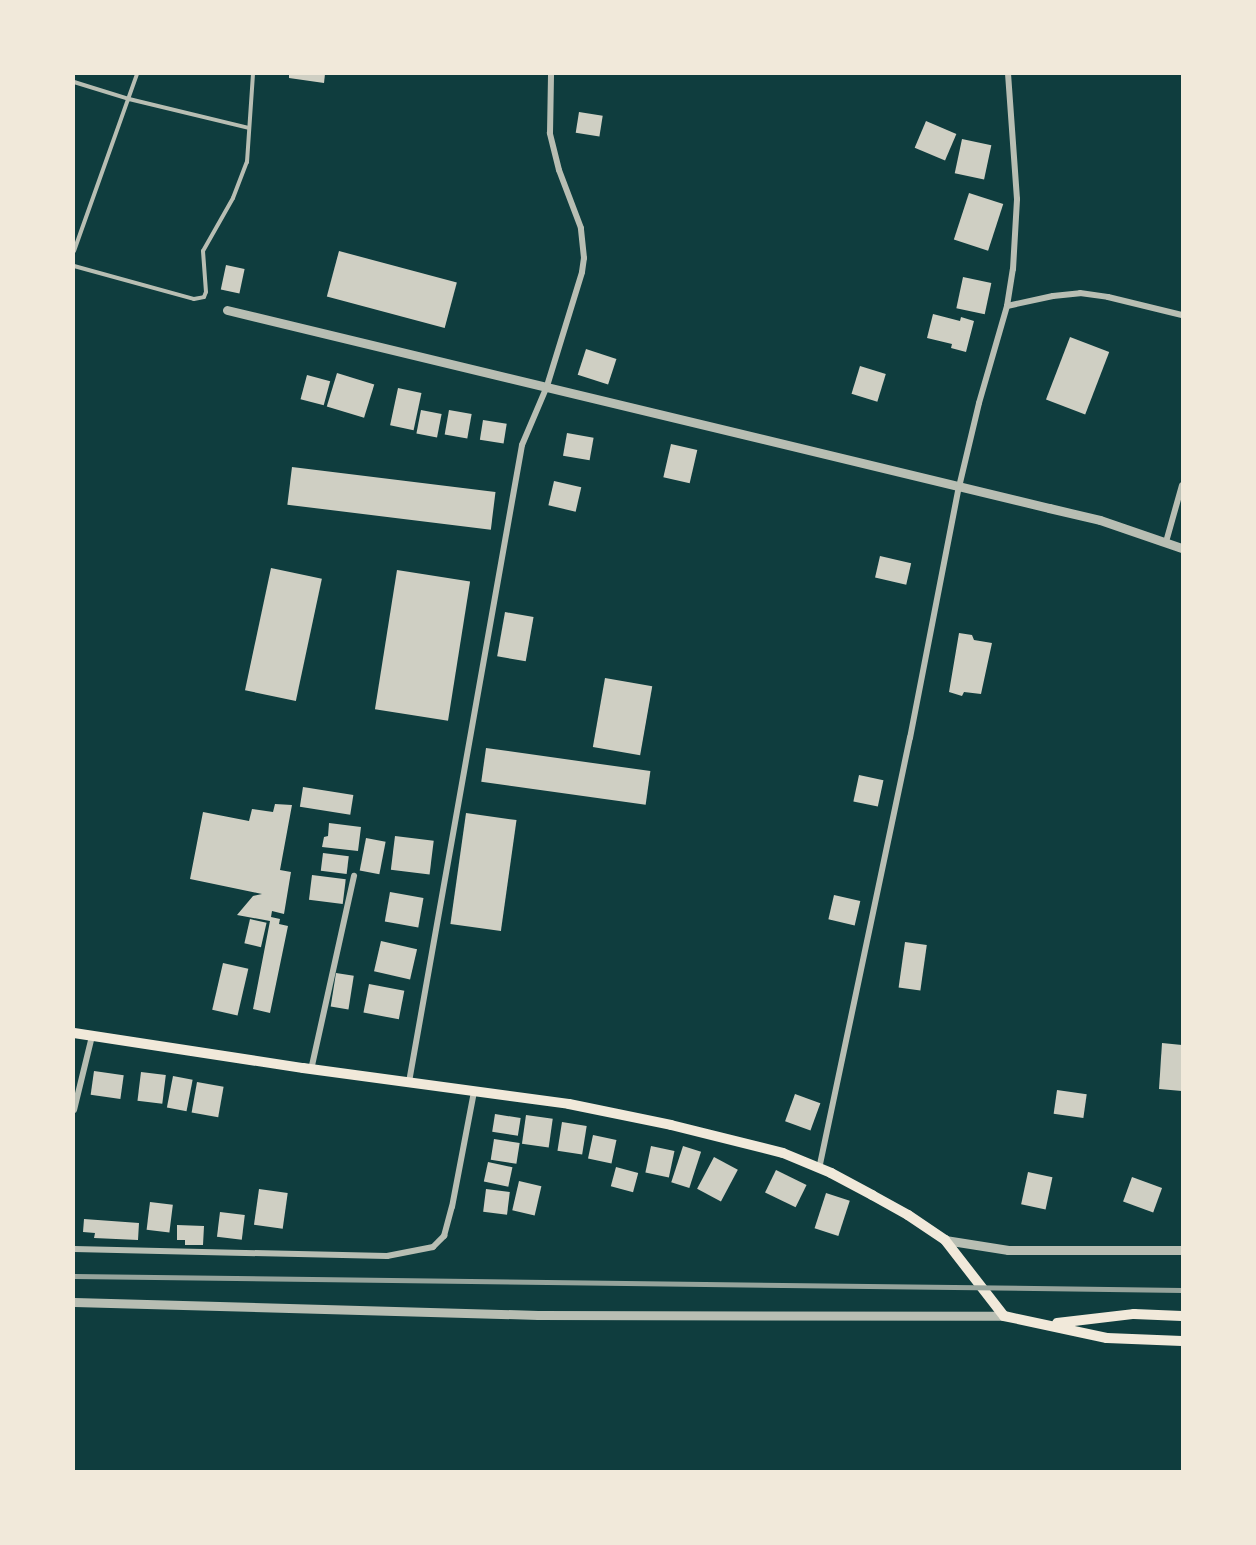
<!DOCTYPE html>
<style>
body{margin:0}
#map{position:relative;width:1256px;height:1545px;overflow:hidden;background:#0f3d3e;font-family:"Public Sans",sans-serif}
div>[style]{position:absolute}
.building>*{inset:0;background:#cfcfc3;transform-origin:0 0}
.service>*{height:4px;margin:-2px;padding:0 2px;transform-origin:2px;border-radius:2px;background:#b8beb3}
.minor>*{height:6px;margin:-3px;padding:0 3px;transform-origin:3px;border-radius:3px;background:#b8beb3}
.tertiary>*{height:9px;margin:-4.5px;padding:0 4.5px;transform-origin:4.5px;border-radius:4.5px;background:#b8beb3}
.secondary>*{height:10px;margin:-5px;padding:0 5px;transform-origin:5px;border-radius:5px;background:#f1e9da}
.rail>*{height:4.5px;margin:-2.25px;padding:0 2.25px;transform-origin:2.25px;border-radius:2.25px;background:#97a49c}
span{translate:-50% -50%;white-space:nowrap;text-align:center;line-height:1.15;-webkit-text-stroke:4.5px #f1e9da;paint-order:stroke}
.frame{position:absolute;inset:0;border:75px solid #f1e9da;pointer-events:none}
</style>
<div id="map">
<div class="building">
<i style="clip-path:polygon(289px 74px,325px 74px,324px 83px,289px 78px)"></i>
<i style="left:579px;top:112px;width:24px;height:21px;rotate:9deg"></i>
<i style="left:926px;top:121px;width:33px;height:29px;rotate:23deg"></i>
<i style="left:962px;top:139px;width:30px;height:35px;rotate:12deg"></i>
<i style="left:969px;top:193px;width:36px;height:49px;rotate:18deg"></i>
<i style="left:339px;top:251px;width:122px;height:47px;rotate:15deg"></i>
<i style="left:226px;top:265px;width:19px;height:25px;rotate:12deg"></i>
<i style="left:963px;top:277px;width:29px;height:32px;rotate:12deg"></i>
<i style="clip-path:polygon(933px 314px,960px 321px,961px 317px,974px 321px,966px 352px,951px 348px,952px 344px,927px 338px)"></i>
<i style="left:1070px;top:337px;width:42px;height:67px;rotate:21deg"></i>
<i style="left:586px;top:349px;width:32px;height:27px;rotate:18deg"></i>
<i style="left:860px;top:366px;width:27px;height:29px;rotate:17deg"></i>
<i style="left:337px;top:373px;width:39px;height:35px;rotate:17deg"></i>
<i style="left:307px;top:375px;width:24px;height:25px;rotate:15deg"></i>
<i style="left:398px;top:388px;width:24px;height:38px;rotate:12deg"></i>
<i style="left:421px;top:410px;width:21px;height:24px;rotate:11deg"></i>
<i style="left:449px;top:410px;width:23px;height:25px;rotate:10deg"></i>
<i style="left:483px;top:420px;width:24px;height:20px;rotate:9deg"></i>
<i style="left:567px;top:433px;width:27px;height:23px;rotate:10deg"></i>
<i style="left:671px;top:444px;width:27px;height:34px;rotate:13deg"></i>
<i style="left:292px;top:467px;width:205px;height:38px;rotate:7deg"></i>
<i style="left:554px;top:481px;width:28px;height:25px;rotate:13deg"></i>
<i style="left:880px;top:556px;width:32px;height:22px;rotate:13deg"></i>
<i style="left:271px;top:568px;width:52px;height:125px;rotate:12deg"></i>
<i style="left:397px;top:570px;width:74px;height:141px;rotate:9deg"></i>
<i style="left:505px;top:612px;width:29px;height:45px;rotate:10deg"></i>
<i style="clip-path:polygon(959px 633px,972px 635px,974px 640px,992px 643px,981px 694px,964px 692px,962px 696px,949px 692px)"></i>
<i style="left:605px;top:678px;width:48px;height:70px;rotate:10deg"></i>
<i style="left:486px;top:748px;width:166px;height:34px;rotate:8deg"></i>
<i style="left:859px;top:775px;width:25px;height:27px;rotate:12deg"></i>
<i style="left:303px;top:787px;width:51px;height:20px;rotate:9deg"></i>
<i style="clip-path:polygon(275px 804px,292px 805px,280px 870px,291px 872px,284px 914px,272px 911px,271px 917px,280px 919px,279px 924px,288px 926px,270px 1013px,253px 1009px,270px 921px,237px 915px,253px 896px,262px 894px,190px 879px,203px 812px,249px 821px,252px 809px,273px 812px)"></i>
<i style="left:466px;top:813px;width:51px;height:112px;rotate:8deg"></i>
<i style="clip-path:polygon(329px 823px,361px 827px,358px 851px,322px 847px,324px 837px,328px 836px)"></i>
<i style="left:395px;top:836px;width:39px;height:34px;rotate:7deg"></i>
<i style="left:366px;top:838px;width:20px;height:33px;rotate:11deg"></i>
<i style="left:323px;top:853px;width:26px;height:18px;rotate:7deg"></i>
<i style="left:312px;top:875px;width:34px;height:25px;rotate:7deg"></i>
<i style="left:390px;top:892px;width:34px;height:30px;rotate:10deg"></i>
<i style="left:834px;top:895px;width:27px;height:25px;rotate:13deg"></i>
<i style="left:250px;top:919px;width:17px;height:25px;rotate:13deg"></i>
<i style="left:381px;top:941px;width:37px;height:31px;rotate:13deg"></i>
<i style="left:905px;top:942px;width:22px;height:46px;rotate:8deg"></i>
<i style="left:223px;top:963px;width:26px;height:48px;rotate:13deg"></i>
<i style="left:336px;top:973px;width:18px;height:34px;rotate:9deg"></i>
<i style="left:369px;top:984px;width:36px;height:29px;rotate:11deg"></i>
<i style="clip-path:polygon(1162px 1043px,1182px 1045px,1182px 1091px,1159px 1089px)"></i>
<i style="left:94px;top:1071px;width:30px;height:24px;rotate:8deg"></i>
<i style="left:141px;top:1072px;width:25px;height:29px;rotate:7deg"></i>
<i style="left:173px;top:1076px;width:20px;height:32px;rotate:11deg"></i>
<i style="left:197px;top:1082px;width:27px;height:31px;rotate:10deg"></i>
<i style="left:1057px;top:1090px;width:30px;height:24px;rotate:8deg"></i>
<i style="left:795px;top:1094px;width:27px;height:29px;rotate:20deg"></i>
<i style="left:495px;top:1114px;width:26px;height:18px;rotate:9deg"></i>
<i style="left:526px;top:1115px;width:27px;height:29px;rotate:8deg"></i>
<i style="left:562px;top:1122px;width:25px;height:29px;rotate:9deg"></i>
<i style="left:593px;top:1135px;width:24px;height:24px;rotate:12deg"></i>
<i style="left:494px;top:1139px;width:26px;height:21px;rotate:9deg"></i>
<i style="left:651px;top:1146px;width:24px;height:27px;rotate:12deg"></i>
<i style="left:683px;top:1146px;width:19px;height:38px;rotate:18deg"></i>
<i style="left:714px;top:1157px;width:27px;height:36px;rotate:28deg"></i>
<i style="left:488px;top:1162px;width:25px;height:20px;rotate:12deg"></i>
<i style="left:616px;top:1167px;width:23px;height:20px;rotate:15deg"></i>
<i style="left:776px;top:1170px;width:34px;height:25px;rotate:26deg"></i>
<i style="left:1028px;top:1172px;width:25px;height:33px;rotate:12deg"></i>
<i style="left:1132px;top:1177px;width:32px;height:26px;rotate:20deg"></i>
<i style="left:519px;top:1181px;width:23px;height:30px;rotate:13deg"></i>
<i style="left:259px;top:1189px;width:29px;height:36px;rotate:8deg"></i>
<i style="left:486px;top:1189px;width:24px;height:23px;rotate:7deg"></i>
<i style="left:826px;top:1193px;width:25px;height:37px;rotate:18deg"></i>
<i style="left:150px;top:1202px;width:23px;height:28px;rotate:7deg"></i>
<i style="left:220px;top:1212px;width:25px;height:25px;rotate:7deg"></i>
<i style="clip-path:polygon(84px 1219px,139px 1223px,138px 1240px,94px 1238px,95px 1233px,83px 1232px)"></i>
<i style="clip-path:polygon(177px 1225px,204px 1226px,203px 1245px,185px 1245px,185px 1240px,177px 1240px)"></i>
</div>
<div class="service">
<i style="left:74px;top:82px;width:58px;rotate:17.2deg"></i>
<i style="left:129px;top:99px;width:123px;rotate:13.6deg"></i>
<i style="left:74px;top:251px;width:188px;rotate:-70.4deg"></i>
<i style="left:74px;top:266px;width:124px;rotate:15.4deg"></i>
<i style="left:194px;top:299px;width:10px;rotate:-11deg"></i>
<i style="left:204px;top:297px;width:5px;rotate:-68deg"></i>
<i style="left:206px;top:292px;width:41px;rotate:-94.2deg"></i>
<i style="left:203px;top:251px;width:61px;rotate:-60.5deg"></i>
<i style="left:233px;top:198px;width:39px;rotate:-69deg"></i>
<i style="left:247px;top:162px;width:88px;rotate:-86.1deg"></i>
</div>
<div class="minor">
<i style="left:1007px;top:306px;width:47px;rotate:-12.3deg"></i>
<i style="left:1053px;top:296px;width:27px;rotate:-6deg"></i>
<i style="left:1080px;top:293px;width:28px;rotate:8deg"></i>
<i style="left:1108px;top:297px;width:76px;rotate:13.7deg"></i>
<i style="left:1166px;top:542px;width:59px;rotate:-74.3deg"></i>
<i style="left:311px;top:1070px;width:199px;rotate:-77.5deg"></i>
<i style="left:409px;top:1082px;width:647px;rotate:-79.94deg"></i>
<i style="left:522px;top:445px;width:64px;rotate:-67deg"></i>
<i style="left:547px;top:386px;width:119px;rotate:-72.9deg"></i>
<i style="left:582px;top:272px;width:14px;rotate:-82deg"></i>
<i style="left:584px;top:258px;width:30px;rotate:-96deg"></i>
<i style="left:581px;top:228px;width:62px;rotate:-110.8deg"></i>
<i style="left:559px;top:170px;width:38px;rotate:-104deg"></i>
<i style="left:550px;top:133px;width:59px;rotate:-89deg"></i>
<i style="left:74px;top:1110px;width:76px;rotate:-76.3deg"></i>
<i style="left:819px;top:1169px;width:441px;rotate:-78.1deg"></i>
<i style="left:910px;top:738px;width:256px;rotate:-79deg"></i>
<i style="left:959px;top:487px;width:86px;rotate:-76.6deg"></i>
<i style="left:979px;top:403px;width:101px;rotate:-73.9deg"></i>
<i style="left:1007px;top:306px;width:37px;rotate:-81deg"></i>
<i style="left:1013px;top:269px;width:70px;rotate:-86.7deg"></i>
<i style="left:1017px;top:199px;width:125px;rotate:-94.1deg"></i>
<i style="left:74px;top:1249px;width:313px;rotate:1.3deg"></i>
<i style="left:387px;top:1256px;width:47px;rotate:-11.1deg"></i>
<i style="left:433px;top:1247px;width:16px;rotate:-45deg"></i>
<i style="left:444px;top:1236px;width:30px;rotate:-75deg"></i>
<i style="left:452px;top:1207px;width:117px;rotate:-79.2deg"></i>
</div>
<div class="tertiary">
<i style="left:227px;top:310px;width:846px;rotate:13.54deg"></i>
<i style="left:1049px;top:508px;width:52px;rotate:13.2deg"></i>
<i style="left:1100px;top:520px;width:87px;rotate:18.9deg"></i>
<i style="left:945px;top:1240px;width:64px;rotate:9deg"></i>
<i style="left:1008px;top:1250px;width:174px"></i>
<i style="left:74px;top:1302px;width:464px;rotate:1.6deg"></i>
<i style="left:538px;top:1315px;width:466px;rotate:0.1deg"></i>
</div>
<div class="secondary">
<i style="left:74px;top:1033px;width:232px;rotate:8.7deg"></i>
<i style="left:303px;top:1068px;width:268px;rotate:7.7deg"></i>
<i style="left:569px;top:1104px;width:104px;rotate:11.6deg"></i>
<i style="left:671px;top:1125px;width:115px;rotate:14deg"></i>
<i style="left:783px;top:1153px;width:52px;rotate:22.6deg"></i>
<i style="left:831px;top:1173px;width:47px;rotate:28.2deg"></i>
<i style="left:872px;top:1195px;width:41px;rotate:29.1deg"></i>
<i style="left:908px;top:1215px;width:45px;rotate:34deg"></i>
<i style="left:945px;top:1240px;width:96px;rotate:52.2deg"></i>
<i style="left:1004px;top:1316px;width:105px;rotate:12.1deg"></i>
<i style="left:1107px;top:1338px;width:75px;rotate:2.3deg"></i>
<i style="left:1057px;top:1323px;width:78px;rotate:-6.7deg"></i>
<i style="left:1134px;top:1314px;width:48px;rotate:2.4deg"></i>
</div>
<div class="rail">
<i style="left:74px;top:1276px;width:1108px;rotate:0.72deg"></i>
</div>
<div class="frame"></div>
</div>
